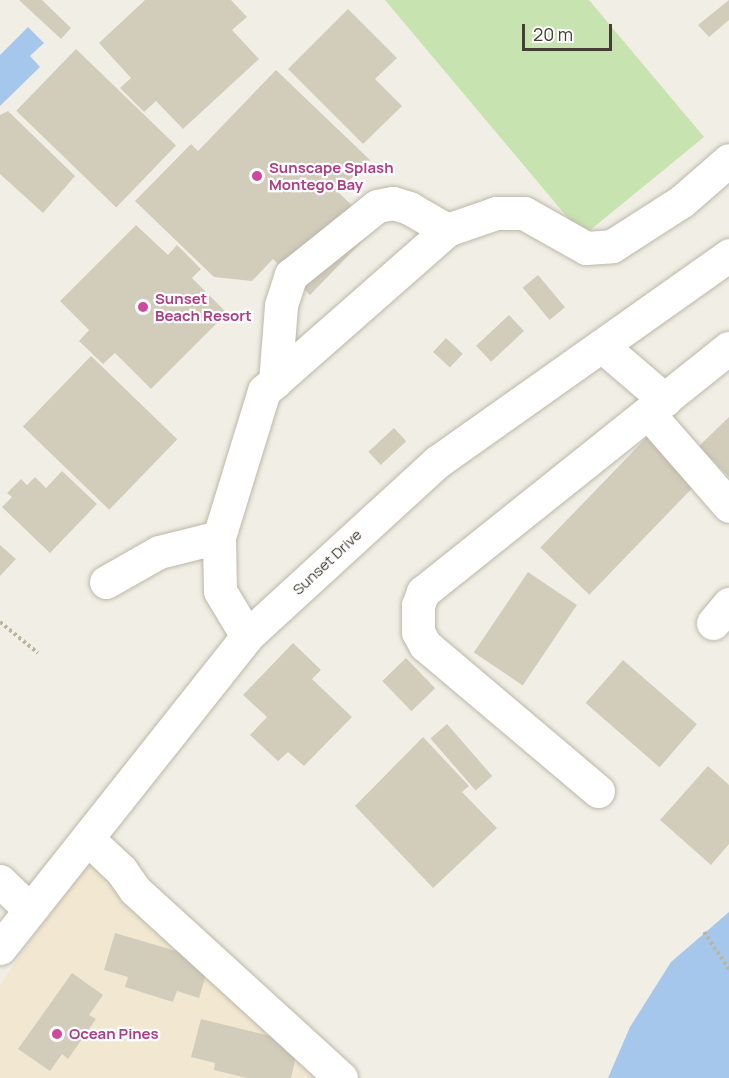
<!DOCTYPE html>
<style>
body{margin:0}
#map{position:relative;width:729px;height:1078px;overflow:hidden;background:#f1efe5;font-family:Manrope,sans-serif}
div>[style]{position:absolute}
.commercial>*{inset:0;background:#f2e8d1}
.green>*{inset:0;background:#c7e3b0}
.water>*{inset:0;background:#a5c7eb}
.building>*{inset:0;background:#d2ccbb;transform-origin:0 0}
.path>*{height:4px;margin-top:-2px;transform-origin:0;background:repeating-linear-gradient(90deg,#bdb49b 0 3px,transparent 0 6px)}
.roads{filter:drop-shadow(0 0 2px #bcb7a9) drop-shadow(0 0 2px #bcb7a9)}
.minor>*{height:33px;margin:-16.5px;padding:0 16.5px;transform-origin:16.5px;border-radius:16.5px;background:#fff}
.dots>*{width:16px;height:16px;translate:-50% -50%;box-sizing:border-box;border:3px solid #fff;border-radius:50%}
span{translate:-50% -50%;white-space:nowrap;text-align:center;line-height:1.15;-webkit-text-stroke:4.5px #fff;paint-order:stroke}
.hotel-label{font-size:15px;color:#b23c85;font-weight:700}
.left{translate:0 -50%;text-align:left}
.street-label{font-size:15px;color:#433f35}
.scale{position:absolute;left:522px;top:24px;width:90px;height:27px;box-sizing:border-box;border:3px solid #433f35;border-top:0;padding-left:8px;font-size:18px;line-height:21px;white-space:nowrap;color:#433f35;-webkit-text-stroke:4px #fff;paint-order:stroke}
</style>
<div id="map">
<div class="commercial">
<i style="clip-path:polygon(97px 845px,357px 1078px,0 1078px,0 985px)"></i>
</div>
<div class="green">
<i style="clip-path:polygon(385px 0,589px 0,704px 137px,583px 236px)"></i>
</div>
<div class="water">
<i style="clip-path:polygon(28px 27px,44px 43px,30px 56px,40px 67px,0 106px,0 55px)"></i>
<i style="clip-path:polygon(729px 912px,729px 1078px,608px 1078px,630px 1027px,671px 962px)"></i>
</div>
<div class="building">
<i style="clip-path:polygon(19px 0,42px 0,71px 28px,61px 39px)"></i>
<i style="clip-path:polygon(145px 0,231px 0,247px 17px,232px 30px,259px 59px,183px 129px,156px 101px,144px 112px,120px 88px,131px 78px,99px 43px)"></i>
<i style="clip-path:polygon(729px 0,729px 20px,709px 37px,698px 25px)"></i>
<i style="clip-path:polygon(348px 9px,397px 58px,375px 79px,402px 106px,363px 144px,288px 69px)"></i>
<i style="left:76px;top:49px;width:139px;height:86px;rotate:44deg"></i>
<i style="clip-path:polygon(276px 70px,370px 160px,338px 192px,375px 228px,310px 295px,273px 259px,252px 281px,214px 277px,135px 201px,191px 144px,198px 151px)"></i>
<i style="clip-path:polygon(8px 111px,75px 176px,43px 213px,0 174px,0 115px)"></i>
<i style="clip-path:polygon(136px 225px,168px 255px,177px 245px,201px 269px,192px 278px,227px 313px,151px 389px,115px 353px,103px 364px,79px 341px,89px 330px,60px 301px)"></i>
<i style="left:538px;top:275px;width:42px;height:20px;rotate:50deg"></i>
<i style="left:509px;top:315px;width:22px;height:45px;rotate:47deg"></i>
<i style="left:446px;top:338px;width:23px;height:19px;rotate:43deg"></i>
<i style="left:91px;top:356px;width:120px;height:98px;rotate:44deg"></i>
<i style="clip-path:polygon(729px 417px,729px 477px,699px 446px)"></i>
<i style="left:394px;top:428px;width:18px;height:35px;rotate:47deg"></i>
<i style="left:648px;top:436px;width:68px;height:155px;rotate:44deg"></i>
<i style="clip-path:polygon(62px 471px,97px 504px,50px 553px,2px 507px,12px 497px,7px 493px,21px 479px,27px 485px,35px 477px,46px 488px)"></i>
<i style="clip-path:polygon(0 545px,16px 559px,0 576px)"></i>
<i style="left:528px;top:572px;width:59px;height:97px;rotate:34deg"></i>
<i style="clip-path:polygon(293px 643px,321px 670px,312px 679px,352px 717px,304px 766px,288px 752px,278px 761px,250px 735px,267px 717px,243px 695px)"></i>
<i style="left:406px;top:658px;width:42px;height:33px;rotate:46deg"></i>
<i style="left:623px;top:660px;width:98px;height:57px;rotate:41deg"></i>
<i style="left:447px;top:724px;width:69px;height:22px;rotate:49deg"></i>
<i style="clip-path:polygon(423px 737px,469px 786px,462px 792px,497px 828px,433px 888px,355px 806px)"></i>
<i style="clip-path:polygon(708px 766px,729px 785px,729px 844px,711px 865px,660px 820px)"></i>
<i style="clip-path:polygon(115px 933px,210px 961px,199px 998px,177px 991px,173px 1002px,125px 987px,128px 977px,104px 970px)"></i>
<i style="clip-path:polygon(72px 973px,103px 995px,89px 1015px,96px 1019px,68px 1059px,62px 1054px,50px 1071px,18px 1049px)"></i>
<i style="clip-path:polygon(201px 1019px,299px 1043px,291px 1078px,247px 1078px,214px 1070px,215px 1063px,191px 1057px)"></i>
</div>
<div class="path">
<i style="left:0;top:622px;width:49px;rotate:39.2deg"></i>
<i style="left:704px;top:932px;width:45px;rotate:56deg"></i>
</div>
<div class="roads">
<div class="minor">
<i style="left:602px;top:346px;width:83px;rotate:40.6deg"></i>
<i style="left:275px;top:382px;width:77px;rotate:-85.5deg"></i>
<i style="left:281px;top:305px;width:32px;rotate:-72deg"></i>
<i style="left:291px;top:275px;width:110px;rotate:-38.7deg"></i>
<i style="left:377px;top:206px;width:16px;rotate:-11deg"></i>
<i style="left:393px;top:203px;width:17px;rotate:17deg"></i>
<i style="left:409px;top:208px;width:44px;rotate:30.1deg"></i>
<i style="left:648px;top:413px;width:123px;rotate:48.9deg"></i>
<i style="left:106px;top:582px;width:61px;rotate:-29.5deg"></i>
<i style="left:159px;top:552px;width:62px;rotate:-14deg"></i>
<i style="left:713px;top:623px;width:25px;rotate:-50deg"></i>
<i style="left:247px;top:636px;width:52px;rotate:-121deg"></i>
<i style="left:220px;top:591px;width:54px;rotate:-91.1deg"></i>
<i style="left:219px;top:537px;width:153px;rotate:-72.9deg"></i>
<i style="left:264px;top:391px;width:244px;rotate:-41.3deg"></i>
<i style="left:447px;top:230px;width:52px;rotate:-19.1deg"></i>
<i style="left:496px;top:213px;width:28px"></i>
<i style="left:524px;top:213px;width:71px;rotate:29.4deg"></i>
<i style="left:586px;top:248px;width:26px;rotate:-4deg"></i>
<i style="left:612px;top:246px;width:83px;rotate:-32.7deg"></i>
<i style="left:682px;top:201px;width:62px;rotate:-41.1deg"></i>
<i style="left:598px;top:791px;width:226px;rotate:-139.8deg"></i>
<i style="left:425px;top:645px;width:15px;rotate:-118deg"></i>
<i style="left:418px;top:632px;width:27px;rotate:-90deg"></i>
<i style="left:418px;top:605px;width:14px;rotate:-69deg"></i>
<i style="left:423px;top:592px;width:391px;rotate:-38.6deg"></i>
<i style="left:89px;top:840px;width:44px;rotate:43.2deg"></i>
<i style="left:121px;top:870px;width:24px;rotate:55deg"></i>
<i style="left:135px;top:890px;width:279px;rotate:42.4deg"></i>
<i style="left:0;top:881px;width:39px;rotate:44deg"></i>
<i style="left:0;top:948px;width:398px;rotate:-51.6deg"></i>
<i style="left:247px;top:636px;width:258px;rotate:-42.5deg"></i>
<i style="left:437px;top:462px;width:358px;rotate:-35.3deg"></i>
</div>
</div>
<div class="dots">
<i style="left:257px;top:176px;background:#d1479c"></i>
<i style="left:143px;top:307px;background:#d1479c"></i>
<i style="left:57px;top:1034px;background:#d1479c"></i>
</div>
<div class="hotel-label">
<span class="left" style="left:269px;top:176px">Sunscape Splash<br>Montego Bay</span>
<span class="left" style="left:155px;top:307px">Sunset<br>Beach Resort</span>
<span class="left" style="left:69px;top:1034px">Ocean Pines</span>
</div>
<div class="street-label">
<span style="left:327px;top:562px;rotate:-43deg">Sunset Drive</span>
</div>
<div class="scale">20 m</div>
</div>
